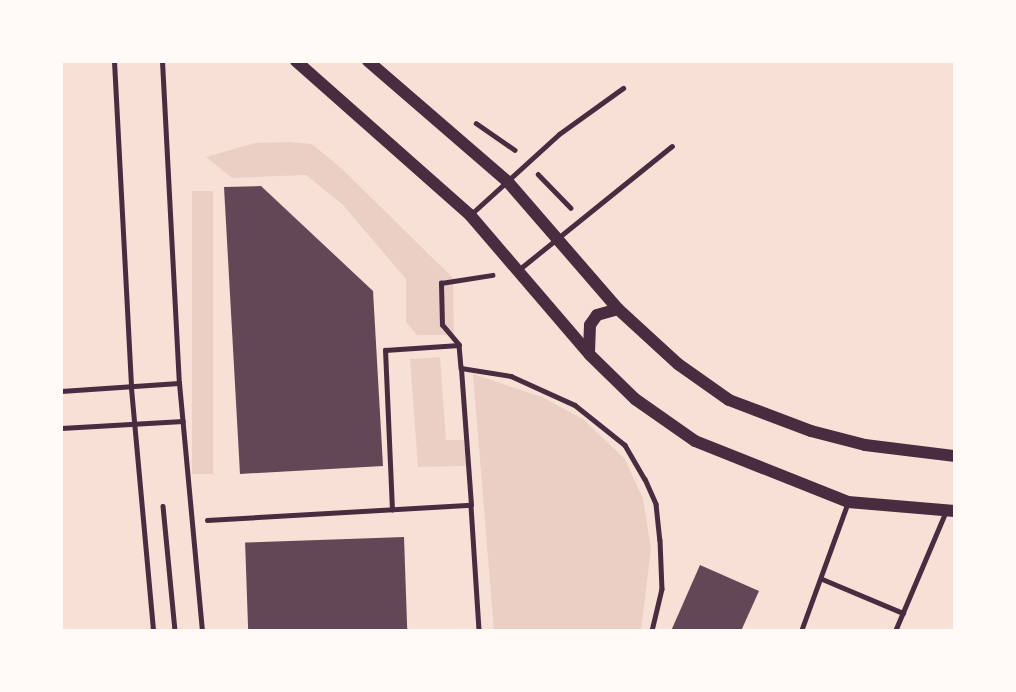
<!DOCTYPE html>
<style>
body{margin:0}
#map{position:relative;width:1016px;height:692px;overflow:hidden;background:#f7e1d7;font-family:Manrope,sans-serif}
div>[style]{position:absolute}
.green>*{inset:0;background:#ebcfc5;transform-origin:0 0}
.building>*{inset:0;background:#644757;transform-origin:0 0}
.path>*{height:4.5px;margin:-2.25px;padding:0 2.25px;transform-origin:2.25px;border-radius:2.25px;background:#4a2c40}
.service>*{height:5px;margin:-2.5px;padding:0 2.5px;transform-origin:2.5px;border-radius:2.5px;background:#4a2c40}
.tertiary>*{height:12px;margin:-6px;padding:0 6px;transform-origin:6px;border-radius:6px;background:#4a2c40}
span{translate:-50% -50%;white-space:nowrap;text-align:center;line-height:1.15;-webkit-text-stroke:7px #fffaf5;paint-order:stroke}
.frame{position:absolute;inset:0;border:63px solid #fffaf5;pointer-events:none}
</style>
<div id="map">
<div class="green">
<i style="clip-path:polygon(290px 142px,312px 144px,341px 168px,453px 278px,454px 335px,417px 335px,406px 322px,406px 279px,343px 205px,306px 175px,232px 178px,206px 157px,255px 143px)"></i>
<i style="left:192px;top:191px;width:21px;height:283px"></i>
<i style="clip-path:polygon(440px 357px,446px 440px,464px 440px,466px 466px,418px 467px,410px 359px)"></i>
<i style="clip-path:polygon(473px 374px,542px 397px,583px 419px,625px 459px,643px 499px,651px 548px,641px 631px,494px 631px)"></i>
</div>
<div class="building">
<i style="clip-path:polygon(261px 186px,373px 291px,383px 466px,240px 474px,224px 187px)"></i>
<i style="left:404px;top:537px;width:94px;height:159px;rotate:88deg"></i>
<i style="clip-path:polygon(700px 565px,759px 591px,741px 631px,671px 631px)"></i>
</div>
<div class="path">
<i style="left:476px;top:123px;width:47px;rotate:34.7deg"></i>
<i style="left:538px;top:174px;width:47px;rotate:45.9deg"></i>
<i style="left:459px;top:345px;width:26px;rotate:-130deg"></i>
<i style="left:442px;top:325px;width:42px;rotate:-91.4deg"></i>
<i style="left:441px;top:283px;width:52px;rotate:-8.9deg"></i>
<i style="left:163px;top:506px;width:126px;rotate:84.5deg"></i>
<i style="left:471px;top:506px;width:125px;rotate:86.3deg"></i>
<i style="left:392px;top:510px;width:160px;rotate:-92.5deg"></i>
<i style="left:385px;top:350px;width:74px;rotate:-3.9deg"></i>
<i style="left:459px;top:345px;width:23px;rotate:85deg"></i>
<i style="left:207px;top:520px;width:264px;rotate:-3.3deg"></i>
<i style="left:471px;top:505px;width:137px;rotate:-94.2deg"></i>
<i style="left:461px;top:368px;width:51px;rotate:9.1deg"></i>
<i style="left:511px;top:376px;width:70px;rotate:24.4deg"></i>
<i style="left:575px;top:405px;width:64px;rotate:38.7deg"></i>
<i style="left:625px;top:445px;width:39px;rotate:60deg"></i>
<i style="left:645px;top:479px;width:27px;rotate:66deg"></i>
<i style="left:656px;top:504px;width:36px;rotate:84deg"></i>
<i style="left:660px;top:540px;width:49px;rotate:87.7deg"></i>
<i style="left:662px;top:589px;width:43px;rotate:103.4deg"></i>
</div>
<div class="service">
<i style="left:114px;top:61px;width:327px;rotate:87deg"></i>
<i style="left:131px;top:388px;width:244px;rotate:84.8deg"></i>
<i style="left:162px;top:61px;width:322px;rotate:87deg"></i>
<i style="left:179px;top:383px;width:249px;rotate:84.7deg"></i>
<i style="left:470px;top:215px;width:120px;rotate:-42.3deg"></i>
<i style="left:559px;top:134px;width:79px;rotate:-35.7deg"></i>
<i style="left:517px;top:271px;width:199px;rotate:-38.9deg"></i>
<i style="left:61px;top:391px;width:118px;rotate:-3.9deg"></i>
<i style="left:61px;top:428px;width:122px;rotate:-3.3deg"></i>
<i style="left:822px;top:579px;width:88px;rotate:22.8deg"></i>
<i style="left:801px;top:631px;width:137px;rotate:-70deg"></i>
<i style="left:895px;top:631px;width:130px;rotate:-67deg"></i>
</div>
<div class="tertiary">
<i style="left:296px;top:61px;width:232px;rotate:41.5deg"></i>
<i style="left:470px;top:215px;width:184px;rotate:49.4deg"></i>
<i style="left:590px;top:355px;width:63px;rotate:44.4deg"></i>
<i style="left:635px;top:399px;width:73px;rotate:35deg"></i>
<i style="left:695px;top:441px;width:165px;rotate:21.7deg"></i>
<i style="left:848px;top:502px;width:107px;rotate:4.8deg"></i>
<i style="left:368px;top:61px;width:185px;rotate:40.8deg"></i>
<i style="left:508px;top:182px;width:168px;rotate:49.1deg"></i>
<i style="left:618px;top:309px;width:81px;rotate:42.5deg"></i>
<i style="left:678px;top:364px;width:62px;rotate:35.2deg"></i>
<i style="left:729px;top:400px;width:88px;rotate:20.7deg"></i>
<i style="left:811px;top:431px;width:56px;rotate:14.5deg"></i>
<i style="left:865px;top:445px;width:91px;rotate:7deg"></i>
<i style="left:589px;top:353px;width:28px;rotate:-88deg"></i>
<i style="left:590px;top:325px;width:12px;rotate:-55deg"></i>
<i style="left:597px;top:315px;width:22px;rotate:-16deg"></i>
</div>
<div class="frame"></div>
</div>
